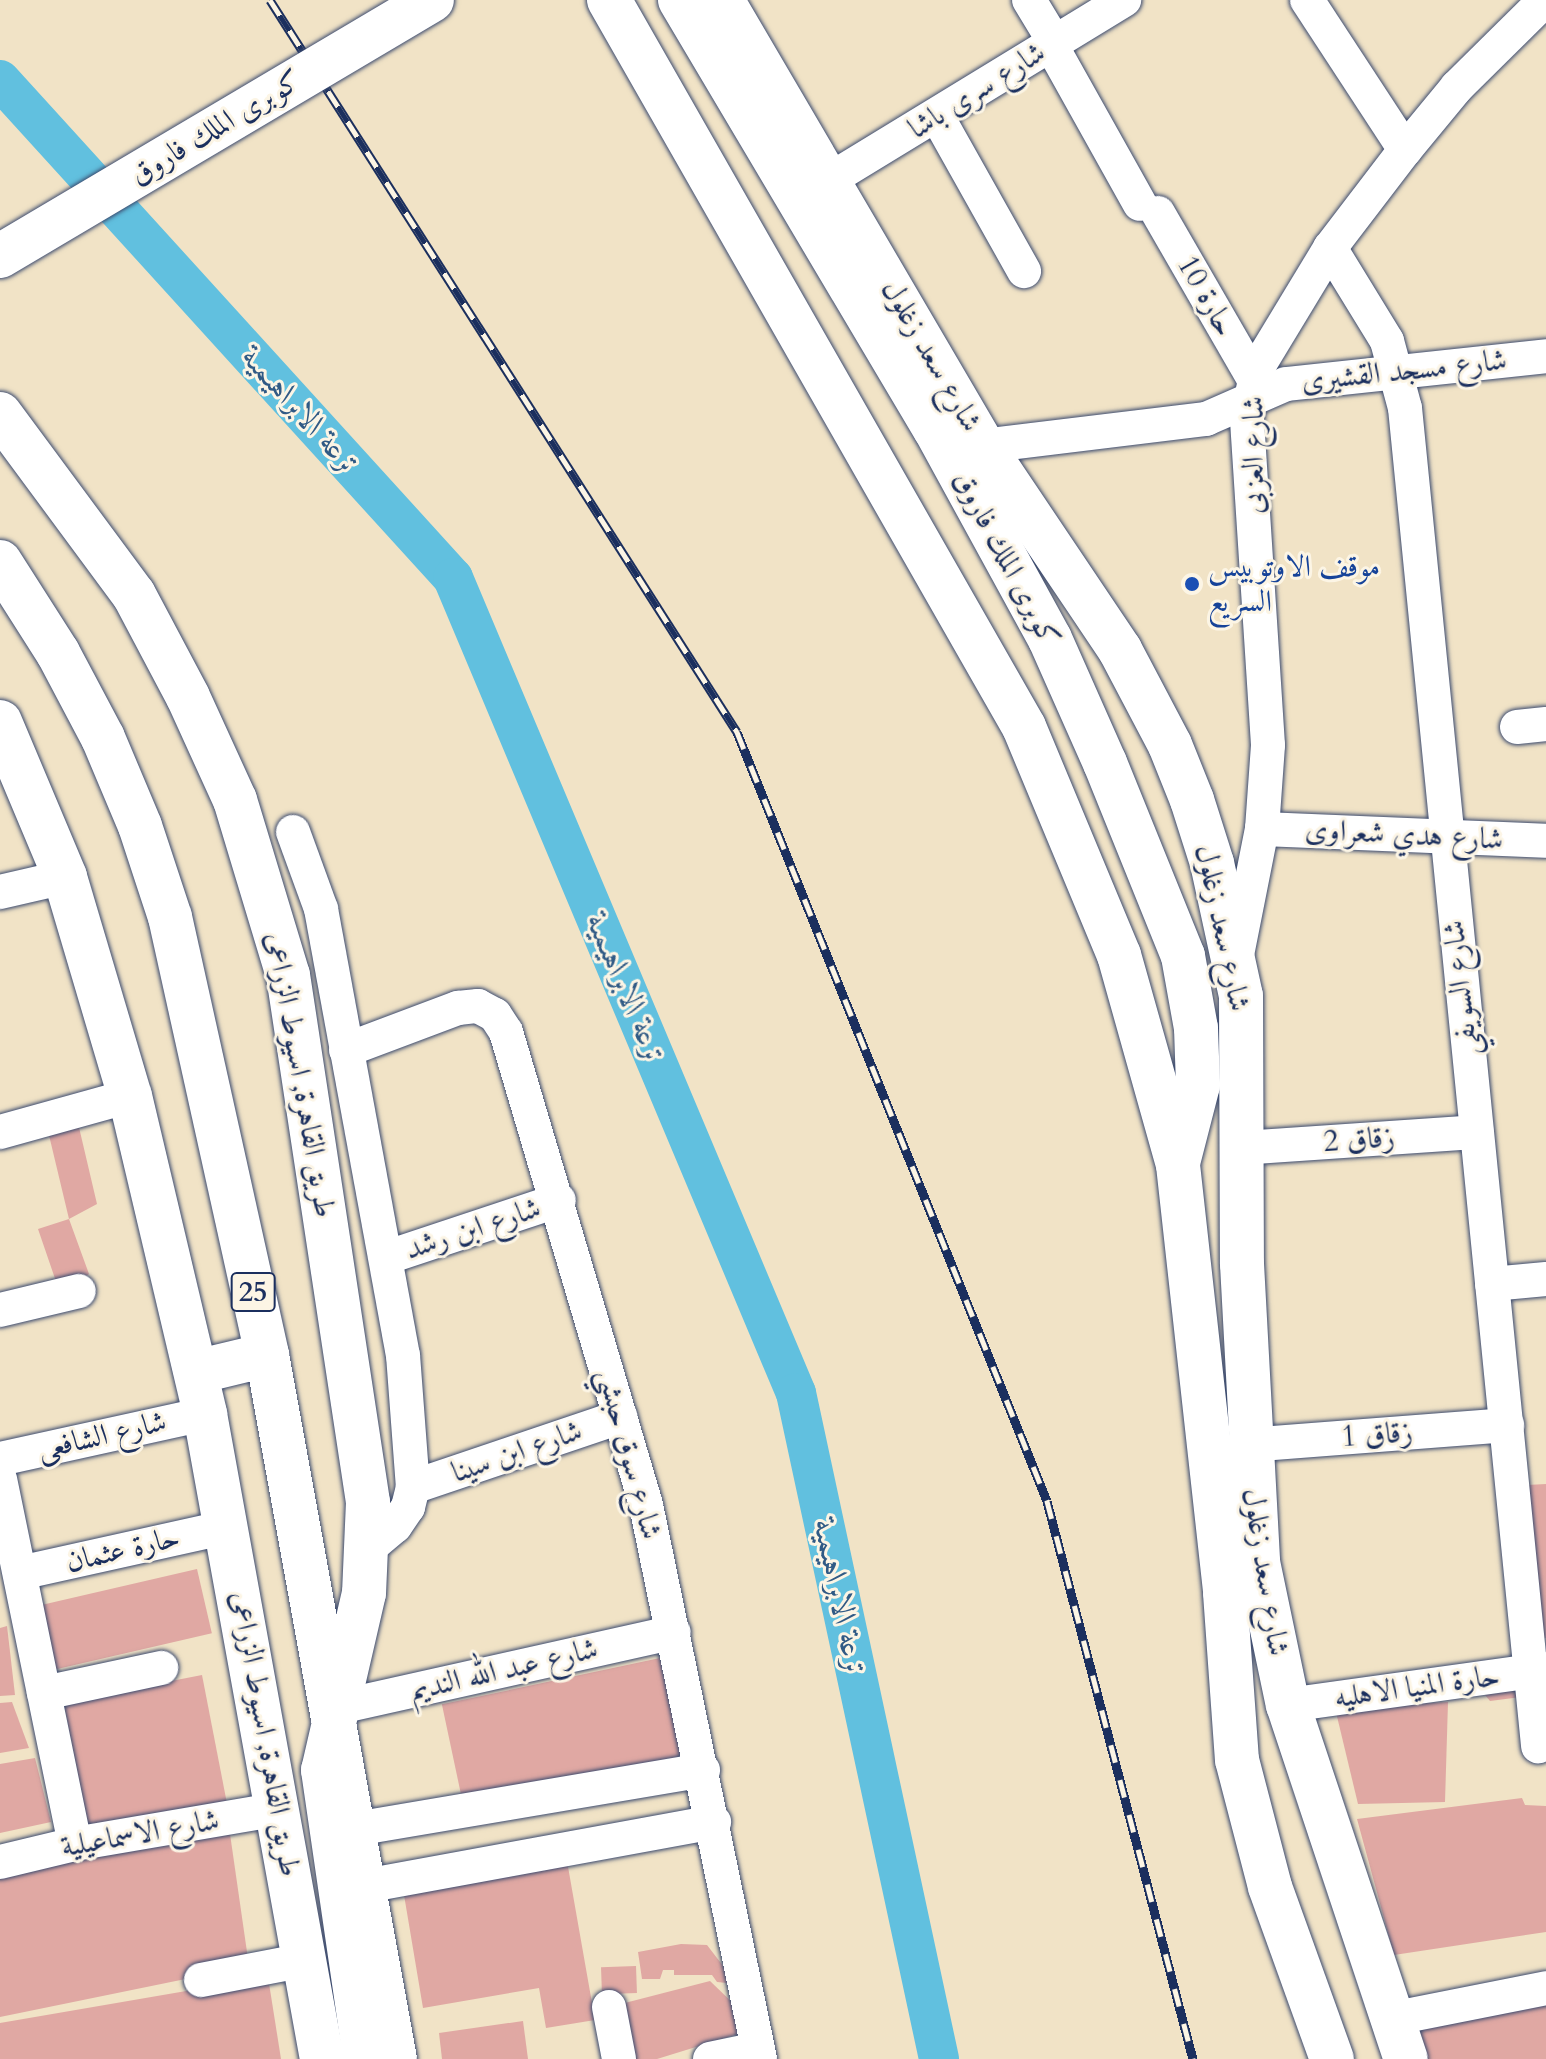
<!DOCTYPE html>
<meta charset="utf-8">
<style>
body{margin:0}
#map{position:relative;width:1546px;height:2059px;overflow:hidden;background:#f1e3c6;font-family:Cardo,Amiri,serif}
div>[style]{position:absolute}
.canal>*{height:40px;margin:-20px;padding:0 20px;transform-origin:20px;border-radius:20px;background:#61c0df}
.building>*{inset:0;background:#e0a8a3;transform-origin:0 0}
.roads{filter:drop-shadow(0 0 2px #3b4a6e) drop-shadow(0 0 2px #3b4a6e)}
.street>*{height:34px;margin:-17px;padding:0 17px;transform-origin:17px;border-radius:17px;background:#fff}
.secondary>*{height:44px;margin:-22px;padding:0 22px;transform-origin:22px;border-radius:22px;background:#fff}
.highway>*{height:44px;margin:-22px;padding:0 22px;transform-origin:22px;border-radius:22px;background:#fff}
.rail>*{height:9px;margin-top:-4.5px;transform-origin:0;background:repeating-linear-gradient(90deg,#fcf5e5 0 18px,#1b2f5e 0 36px);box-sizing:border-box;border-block:2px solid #1b2f5e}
.bridges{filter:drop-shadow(0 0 2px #3b4a6e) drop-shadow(0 0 2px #3b4a6e)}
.secondary-bridge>*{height:44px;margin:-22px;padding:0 22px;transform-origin:22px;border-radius:22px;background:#fff}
.dots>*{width:22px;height:22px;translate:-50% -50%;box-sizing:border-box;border:4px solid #fcf5e5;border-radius:50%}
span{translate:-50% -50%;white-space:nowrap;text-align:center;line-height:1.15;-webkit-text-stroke:6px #fcf5e5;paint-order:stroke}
.shield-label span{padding:2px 6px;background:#fcf5e5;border:2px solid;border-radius:6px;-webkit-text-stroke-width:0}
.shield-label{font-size:28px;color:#1b2f5e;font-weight:700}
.street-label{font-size:30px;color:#1b2f5e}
.transit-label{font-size:30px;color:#164399}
.left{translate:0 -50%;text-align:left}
.water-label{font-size:32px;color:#305a85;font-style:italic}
</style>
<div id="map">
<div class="canal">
<i style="left:0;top:80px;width:673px;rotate:47.71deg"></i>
<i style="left:453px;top:578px;width:884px;rotate:67.18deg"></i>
<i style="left:796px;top:1393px;width:681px;rotate:77.88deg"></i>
</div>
<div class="building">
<i style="clip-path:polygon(78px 1123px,97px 1204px,69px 1219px,89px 1274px,61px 1296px,38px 1229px,69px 1219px,48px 1131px)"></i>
<i style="clip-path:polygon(1546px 1484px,1546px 1638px,1544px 1638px,1527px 1485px)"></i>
<i style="left:197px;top:1569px;width:66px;height:163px;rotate:77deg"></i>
<i style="clip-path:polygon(7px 1626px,15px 1695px,0 1696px,0 1628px)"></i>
<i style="left:660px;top:1658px;width:102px;height:223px;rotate:78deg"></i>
<i style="left:202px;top:1675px;width:136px;height:141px;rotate:79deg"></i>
<i style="clip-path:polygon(1514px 1678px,1521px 1697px,1490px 1701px,1476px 1684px)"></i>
<i style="clip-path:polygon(12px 1702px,29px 1748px,0 1753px,0 1703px)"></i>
<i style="clip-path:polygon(1448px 1702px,1445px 1802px,1358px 1804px,1335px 1708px)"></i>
<i style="clip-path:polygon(35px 1758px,51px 1822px,0 1833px,0 1764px)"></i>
<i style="clip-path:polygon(1522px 1798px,1525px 1805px,1546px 1806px,1546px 1932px,1394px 1955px,1357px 1819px)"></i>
<i style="clip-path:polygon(229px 1827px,249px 1966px,0 2017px,0 1870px)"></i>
<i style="clip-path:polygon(567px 1861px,595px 2020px,546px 2028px,539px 1988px,423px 2008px,403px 1889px)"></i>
<i style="clip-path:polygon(681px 1944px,707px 1945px,737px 1984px,717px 1982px,712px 1975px,674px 1975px,674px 1970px,663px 1970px,660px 1979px,642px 1979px,638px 1952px)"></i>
<i style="left:636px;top:1966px;width:27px;height:35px;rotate:88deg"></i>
<i style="clip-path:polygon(268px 1977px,281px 2059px,0 2059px,0 2023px)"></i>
<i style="clip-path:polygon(710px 1981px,737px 2007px,738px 2034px,657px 2059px,626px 2059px,617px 2005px)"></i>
<i style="clip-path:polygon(1546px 1998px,1546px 2059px,1417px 2059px,1409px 2042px,1423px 2022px)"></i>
<i style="clip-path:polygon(523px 2021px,528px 2059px,442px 2059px,439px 2033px)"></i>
</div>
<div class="roads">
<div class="street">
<i style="left:1029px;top:0;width:50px;rotate:58.8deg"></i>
<i style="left:1307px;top:0;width:179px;rotate:56.8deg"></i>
<i style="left:1051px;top:45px;width:182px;rotate:60.8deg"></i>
<i style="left:937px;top:116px;width:178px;rotate:60.7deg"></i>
<i style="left:829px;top:180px;width:346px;rotate:-31.4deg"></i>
<i style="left:1158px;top:213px;width:192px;rotate:60deg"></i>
<i style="left:1330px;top:248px;width:109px;rotate:58.5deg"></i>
<i style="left:1387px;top:341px;width:69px;rotate:75deg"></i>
<i style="left:1405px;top:408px;width:1345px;rotate:84.32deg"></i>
<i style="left:983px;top:446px;width:225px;rotate:-6.9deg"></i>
<i style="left:1206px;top:419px;width:87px;rotate:-23.6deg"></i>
<i style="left:1286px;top:384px;width:262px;rotate:-6.1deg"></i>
<i style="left:1517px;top:727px;width:29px;rotate:-6deg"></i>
<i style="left:1262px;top:829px;width:284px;rotate:2.4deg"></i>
<i style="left:293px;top:832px;width:82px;rotate:70deg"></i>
<i style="left:321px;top:909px;width:453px;rotate:79.6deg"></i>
<i style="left:403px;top:1355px;width:132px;rotate:85.7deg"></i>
<i style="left:413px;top:1487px;width:21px;rotate:104deg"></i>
<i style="left:408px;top:1507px;width:23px;rotate:124deg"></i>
<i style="left:395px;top:1526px;width:33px;rotate:140deg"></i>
<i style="left:0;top:892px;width:67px;rotate:-13deg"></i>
<i style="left:1236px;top:960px;width:134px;rotate:-78.8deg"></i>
<i style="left:1262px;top:829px;width:84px;rotate:-85.9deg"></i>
<i style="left:1268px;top:745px;width:330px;rotate:-93.7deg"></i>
<i style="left:1247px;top:416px;width:50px;rotate:-77.3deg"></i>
<i style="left:1258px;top:367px;width:139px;rotate:-58.8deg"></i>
<i style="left:1330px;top:248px;width:123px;rotate:-52.6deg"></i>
<i style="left:1405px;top:150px;width:82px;rotate:-50.5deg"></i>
<i style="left:1457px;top:87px;width:124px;rotate:-44.7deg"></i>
<i style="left:346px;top:1050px;width:120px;rotate:-20.6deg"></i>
<i style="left:458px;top:1008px;width:20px;rotate:-6deg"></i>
<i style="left:478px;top:1006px;width:19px;rotate:28deg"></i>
<i style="left:495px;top:1015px;width:20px;rotate:57deg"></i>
<i style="left:506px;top:1032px;width:493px;rotate:73.5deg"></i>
<i style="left:646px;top:1505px;width:566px;rotate:78.37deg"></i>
<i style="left:0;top:1132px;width:135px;rotate:-15.5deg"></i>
<i style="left:1242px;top:1148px;width:235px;rotate:-3.9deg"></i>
<i style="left:388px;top:1257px;width:180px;rotate:-18.4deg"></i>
<i style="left:1492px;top:1284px;width:54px;rotate:-5.3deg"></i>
<i style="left:0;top:1310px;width:81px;rotate:-13.5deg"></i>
<i style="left:1248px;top:1445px;width:260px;rotate:-4.4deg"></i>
<i style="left:0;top:1459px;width:210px;rotate:-12.4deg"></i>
<i style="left:0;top:1479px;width:373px;rotate:78.4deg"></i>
<i style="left:413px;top:1487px;width:219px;rotate:-18.7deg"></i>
<i style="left:20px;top:1573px;width:212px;rotate:-12.5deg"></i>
<i style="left:44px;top:1693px;width:120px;rotate:-12.1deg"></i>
<i style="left:1288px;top:1705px;width:260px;rotate:-7.9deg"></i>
<i style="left:335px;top:1708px;width:347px;rotate:-12.6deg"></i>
<i style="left:355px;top:1829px;width:353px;rotate:-9.6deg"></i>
<i style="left:0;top:1862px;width:77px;rotate:-13.5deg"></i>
<i style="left:75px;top:1844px;width:208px;rotate:-9.7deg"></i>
<i style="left:365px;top:1886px;width:355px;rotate:-10.4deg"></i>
<i style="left:201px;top:1980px;width:106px;rotate:-10.9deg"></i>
<i style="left:609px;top:2007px;width:53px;rotate:79.1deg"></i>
<i style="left:1390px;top:2019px;width:159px;rotate:-11.2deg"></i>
<i style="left:710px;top:2059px;width:49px;rotate:-11.8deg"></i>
</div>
<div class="secondary">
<i style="left:609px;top:0;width:837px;rotate:60.28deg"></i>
<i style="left:1024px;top:727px;width:247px;rotate:67.4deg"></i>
<i style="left:1119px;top:955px;width:218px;rotate:74.3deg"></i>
<i style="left:1178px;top:1165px;width:431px;rotate:83.7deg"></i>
<i style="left:1225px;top:1593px;width:167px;rotate:85.9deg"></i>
<i style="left:1237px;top:1760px;width:131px;rotate:75.4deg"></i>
<i style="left:1270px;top:1887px;width:183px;rotate:70.2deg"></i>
<i style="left:680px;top:0;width:499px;rotate:59.3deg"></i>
<i style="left:935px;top:429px;width:239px;rotate:61.3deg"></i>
<i style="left:1050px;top:639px;width:136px;rotate:66.1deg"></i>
<i style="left:1105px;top:763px;width:208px;rotate:68deg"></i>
<i style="left:1183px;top:956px;width:73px;rotate:79.8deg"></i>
<i style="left:1196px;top:1028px;width:57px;rotate:88deg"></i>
<i style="left:1198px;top:1085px;width:81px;rotate:104.4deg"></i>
<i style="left:722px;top:0;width:517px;rotate:59.66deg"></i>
<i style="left:983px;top:446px;width:246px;rotate:56.1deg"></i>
<i style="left:1120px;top:650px;width:107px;rotate:62.2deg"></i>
<i style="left:1170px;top:745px;width:59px;rotate:68.2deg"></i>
<i style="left:1192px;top:800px;width:66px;rotate:72.4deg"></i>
<i style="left:1212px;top:863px;width:136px;rotate:77.7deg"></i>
<i style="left:1241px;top:996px;width:268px;rotate:89.8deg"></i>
<i style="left:1242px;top:1264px;width:298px;rotate:86.9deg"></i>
<i style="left:1258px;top:1562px;width:146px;rotate:78.2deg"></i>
<i style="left:1288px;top:1705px;width:373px;rotate:71.6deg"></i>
<i style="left:0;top:414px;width:225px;rotate:53.5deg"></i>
<i style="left:134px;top:595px;width:115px;rotate:62.1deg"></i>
<i style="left:188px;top:697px;width:113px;rotate:65.5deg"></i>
<i style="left:235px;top:800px;width:183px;rotate:73.2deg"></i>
<i style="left:288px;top:975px;width:533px;rotate:81.37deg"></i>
<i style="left:368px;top:1502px;width:91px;rotate:92.5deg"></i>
<i style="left:364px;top:1593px;width:182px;rotate:103deg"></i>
<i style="left:323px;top:1770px;width:292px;rotate:81.7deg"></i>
</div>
<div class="highway">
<i style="left:0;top:562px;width:108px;rotate:57.5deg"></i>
<i style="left:58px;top:653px;width:96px;rotate:62.1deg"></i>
<i style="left:103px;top:738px;width:95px;rotate:67.2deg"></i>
<i style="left:140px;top:826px;width:96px;rotate:71.8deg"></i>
<i style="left:170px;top:917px;width:449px;rotate:77.5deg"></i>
<i style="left:267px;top:1355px;width:716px;rotate:79.7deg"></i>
<i style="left:0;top:722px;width:168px;rotate:67.2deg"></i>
<i style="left:65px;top:877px;width:228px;rotate:73.5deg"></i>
<i style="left:130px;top:1096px;width:327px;rotate:76.7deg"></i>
<i style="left:205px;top:1414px;width:656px;rotate:79.72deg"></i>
<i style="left:196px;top:1372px;width:73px;rotate:-13.5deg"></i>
</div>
</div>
<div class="rail">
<i style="left:270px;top:0;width:868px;rotate:57.46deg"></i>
<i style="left:737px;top:732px;width:829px;rotate:68.04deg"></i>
<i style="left:1047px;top:1501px;width:577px;rotate:75.34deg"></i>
</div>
<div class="bridges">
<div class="secondary-bridge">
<i style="left:0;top:256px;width:502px;rotate:-30.65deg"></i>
</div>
</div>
<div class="dots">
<i style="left:1192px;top:584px;background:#1a4fb4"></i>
</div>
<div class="shield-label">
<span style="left:253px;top:1292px">25</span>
</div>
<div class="street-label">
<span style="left:977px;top:91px;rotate:-32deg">شارع سرى باشا</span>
<span style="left:216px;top:128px;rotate:-31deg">كوبرى الملك فاروق</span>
<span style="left:1206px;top:296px;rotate:60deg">حارة 10</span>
<span style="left:931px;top:356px;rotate:60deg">شارع سعد زغلول</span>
<span style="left:1404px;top:371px;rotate:-6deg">شارع مسجد القشيرى</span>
<span style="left:1254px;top:455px;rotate:-90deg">شارع العزبى</span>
<span style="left:1006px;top:559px;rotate:62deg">كوبرى الملك فاروق</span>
<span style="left:1404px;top:835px;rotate:3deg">شارع هدي شعراوى</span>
<span style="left:1222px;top:928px;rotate:78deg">شارع سعد زغلول</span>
<span style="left:1461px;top:988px;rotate:-96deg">شارع السويفي</span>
<span style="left:300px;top:1075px;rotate:80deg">طريق القاهرة, اسيوط الزراعى</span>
<span style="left:1359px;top:1140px;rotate:-4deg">زقاق 2</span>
<span style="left:473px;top:1229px;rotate:-18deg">شارع ابن رشد</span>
<span style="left:1377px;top:1435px;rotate:-4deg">زقاق 1</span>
<span style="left:102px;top:1436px;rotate:-13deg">شارع الشافعى</span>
<span style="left:517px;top:1452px;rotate:-19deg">شارع ابن سينا</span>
<span style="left:629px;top:1454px;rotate:75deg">شارع سوق حبشي</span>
<span style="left:123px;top:1550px;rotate:-13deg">حارة عثمان</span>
<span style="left:1265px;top:1572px;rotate:81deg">شارع سعد زغلول</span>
<span style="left:504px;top:1670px;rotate:-13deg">شارع عبد الله النديم</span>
<span style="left:1417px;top:1687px;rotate:-8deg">حارة المنيا الاهليه</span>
<span style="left:265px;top:1734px;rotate:80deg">طريق القاهرة, اسيوط الزراعى</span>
<span style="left:140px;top:1834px;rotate:-10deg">شارع الاسماعيلية</span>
</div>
<div class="transit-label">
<span class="left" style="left:1208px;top:584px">موقف الاوتوبيس<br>السريع</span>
</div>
<div class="water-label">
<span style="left:301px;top:411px;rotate:48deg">ترعة الابراهيمية</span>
<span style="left:626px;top:989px;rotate:67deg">ترعة الابراهيمية</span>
<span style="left:840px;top:1598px;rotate:78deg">ترعة الابراهيمية</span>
</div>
</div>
